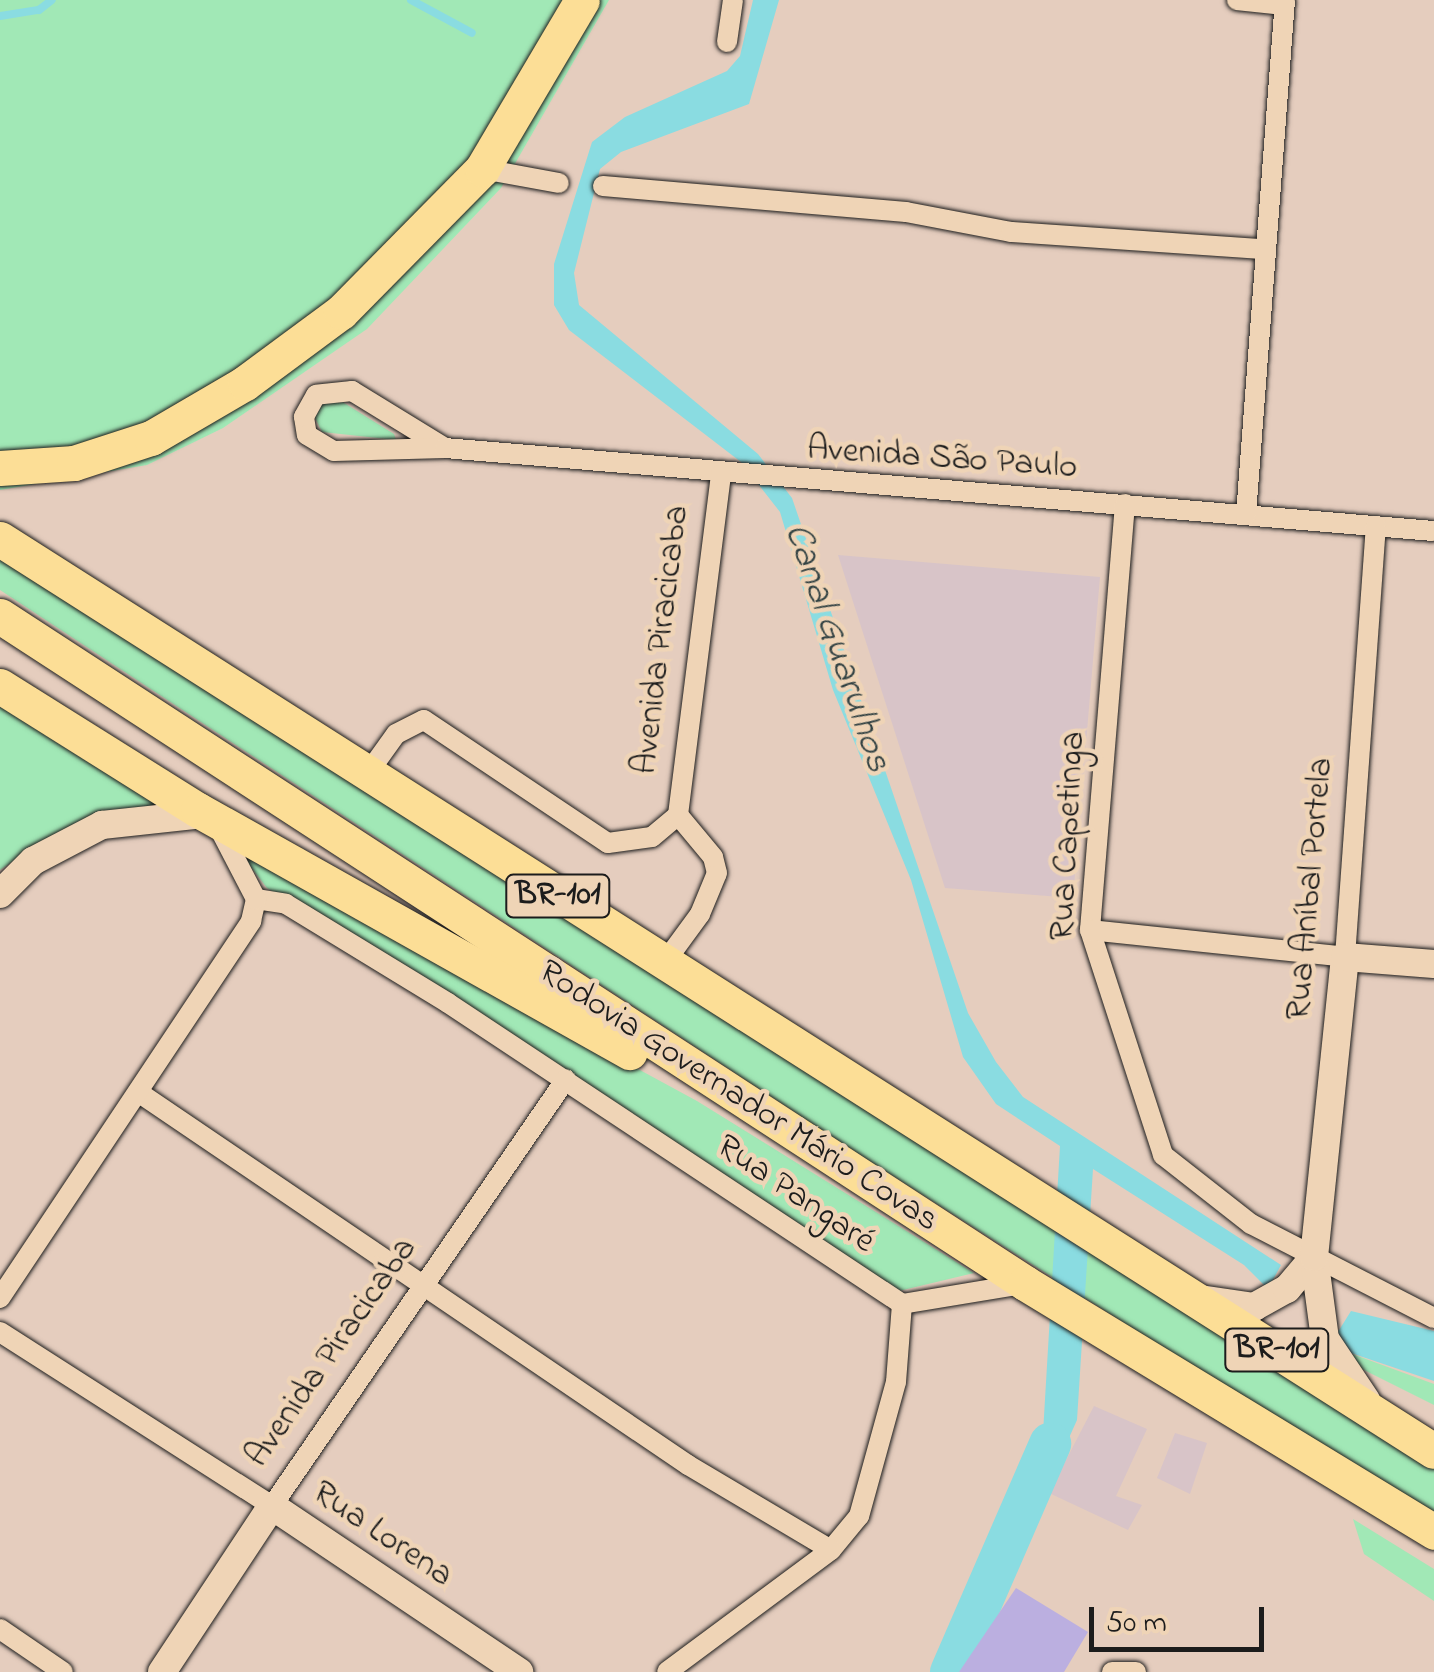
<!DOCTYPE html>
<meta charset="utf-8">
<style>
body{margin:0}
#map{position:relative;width:1434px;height:1672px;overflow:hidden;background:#e5cdbe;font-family:"Indie Flower",sans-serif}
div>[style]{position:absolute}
.built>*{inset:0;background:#d8c4c8}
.green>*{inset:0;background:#a1e8b6}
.water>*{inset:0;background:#8adce1}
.stream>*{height:8px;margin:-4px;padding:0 4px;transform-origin:4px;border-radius:4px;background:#8adce1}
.river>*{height:42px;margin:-21px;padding:0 21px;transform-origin:21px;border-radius:21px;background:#8adce1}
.building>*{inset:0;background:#bbafe0}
.roads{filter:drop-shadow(0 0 2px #1c1c1c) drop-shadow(0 0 2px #1c1c1c)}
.street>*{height:20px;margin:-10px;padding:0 10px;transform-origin:10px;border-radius:10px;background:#efd4b6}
.secondary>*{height:28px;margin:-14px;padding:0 14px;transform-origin:14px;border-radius:14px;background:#efd4b6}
.highway>*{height:35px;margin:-17.5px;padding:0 17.5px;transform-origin:17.5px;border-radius:17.5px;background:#fcde96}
span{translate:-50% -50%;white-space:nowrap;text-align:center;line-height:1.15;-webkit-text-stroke:9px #efd4b6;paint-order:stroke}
.shield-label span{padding:2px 8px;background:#efd4b6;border:2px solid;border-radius:8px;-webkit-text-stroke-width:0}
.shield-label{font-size:32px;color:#1c1c1c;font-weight:700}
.street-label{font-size:35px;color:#1c1c1c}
.water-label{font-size:38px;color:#324243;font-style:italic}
.scale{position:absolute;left:1089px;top:1607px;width:175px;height:45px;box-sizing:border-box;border:5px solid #1c1c1c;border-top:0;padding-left:12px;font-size:30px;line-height:35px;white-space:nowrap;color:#1c1c1c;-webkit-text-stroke:8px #efd4b6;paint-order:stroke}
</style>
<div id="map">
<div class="built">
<i style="clip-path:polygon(838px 555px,1100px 577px,1073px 898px,945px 888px)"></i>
<i style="clip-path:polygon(1094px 1406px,1147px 1429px,1116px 1496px,1142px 1505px,1128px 1530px,1049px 1493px)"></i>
<i style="clip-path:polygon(1175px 1433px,1207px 1443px,1190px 1494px,1157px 1478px)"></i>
</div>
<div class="green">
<i style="clip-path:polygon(0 0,609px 0,501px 188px,367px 329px,223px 428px,147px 465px,0 490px)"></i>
<i style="clip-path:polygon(341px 401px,394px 434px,396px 440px,322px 432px,315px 418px,322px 404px)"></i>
<i style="clip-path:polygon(0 553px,1434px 1468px,1434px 1520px,857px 1153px,0 590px)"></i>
<i style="clip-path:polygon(0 703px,198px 810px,27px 852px,0 870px)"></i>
<i style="clip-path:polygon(240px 853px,697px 1101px,974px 1273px,899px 1291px,582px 1081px,267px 888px)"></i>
<i style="clip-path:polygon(1336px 1348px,1434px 1384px,1434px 1405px,1348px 1362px)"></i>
<i style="clip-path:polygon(1353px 1519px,1434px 1569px,1434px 1601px,1364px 1554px)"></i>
</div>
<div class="water">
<i style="clip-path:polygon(753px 0,779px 0,749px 104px,621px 152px,600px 169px,574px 273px,579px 305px,758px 454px,792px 498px,968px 1013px,996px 1062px,1023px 1097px,1281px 1265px,1268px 1289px,1244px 1265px,1093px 1169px,1077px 1420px,1039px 1505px,1022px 1491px,1043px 1433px,1060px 1146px,996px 1104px,963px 1057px,911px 880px,833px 690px,780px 512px,741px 462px,569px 330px,554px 305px,554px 264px,592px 142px,625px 117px,727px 71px,740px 56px)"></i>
<i style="clip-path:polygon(1351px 1311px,1434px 1331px,1434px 1381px,1336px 1348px,1331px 1343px)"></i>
</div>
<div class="stream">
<i style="left:411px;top:0;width:69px;rotate:28.4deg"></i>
<i style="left:0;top:16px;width:39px;rotate:-9deg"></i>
<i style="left:39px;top:10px;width:16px;rotate:-38deg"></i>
</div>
<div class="river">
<i style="left:951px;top:1672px;width:249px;rotate:-66.5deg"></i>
</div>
<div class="building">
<i style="clip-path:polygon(1016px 1588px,1088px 1632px,1064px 1672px,959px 1672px)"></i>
</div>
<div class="roads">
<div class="street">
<i style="left:1237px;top:0;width:47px;rotate:6.1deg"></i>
<i style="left:727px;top:42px;width:42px;rotate:-81.9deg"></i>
<i style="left:482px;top:169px;width:78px;rotate:10.3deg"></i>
<i style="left:603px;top:186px;width:304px;rotate:4.9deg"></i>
<i style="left:906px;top:212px;width:107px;rotate:10.8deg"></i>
<i style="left:1011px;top:232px;width:253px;rotate:3.9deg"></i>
<i style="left:445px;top:448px;width:109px;rotate:-148.5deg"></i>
<i style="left:352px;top:391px;width:36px;rotate:174deg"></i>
<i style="left:316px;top:395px;width:25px;rotate:119deg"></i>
<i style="left:304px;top:417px;width:18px;rotate:81deg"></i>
<i style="left:307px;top:435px;width:31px;rotate:31deg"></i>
<i style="left:334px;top:451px;width:111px;rotate:-1.5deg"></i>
<i style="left:445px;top:448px;width:992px;rotate:4.8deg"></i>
<i style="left:1125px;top:504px;width:427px;rotate:94.7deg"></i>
<i style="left:1090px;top:930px;width:237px;rotate:72deg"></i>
<i style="left:1163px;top:1155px;width:112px;rotate:38.1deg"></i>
<i style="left:1251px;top:1224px;width:206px;rotate:27.2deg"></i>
<i style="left:1246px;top:515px;width:516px;rotate:-85.67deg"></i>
<i style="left:368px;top:773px;width:48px;rotate:-54.3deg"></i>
<i style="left:396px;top:734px;width:31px;rotate:-27deg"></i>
<i style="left:424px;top:720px;width:221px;rotate:33.8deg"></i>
<i style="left:608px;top:843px;width:44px;rotate:-7.8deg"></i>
<i style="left:652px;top:837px;width:34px;rotate:-40deg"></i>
<i style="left:256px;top:899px;width:30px;rotate:9deg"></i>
<i style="left:286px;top:904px;width:190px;rotate:31.4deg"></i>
<i style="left:448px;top:1003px;width:545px;rotate:33.54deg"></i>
<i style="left:902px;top:1304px;width:78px;rotate:94.4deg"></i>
<i style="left:896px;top:1382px;width:139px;rotate:105.4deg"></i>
<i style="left:859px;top:1516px;width:44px;rotate:129.5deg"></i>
<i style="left:831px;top:1550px;width:204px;rotate:143.4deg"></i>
<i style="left:1090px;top:930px;width:256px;rotate:6deg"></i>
<i style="left:1345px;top:957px;width:432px;rotate:-85.9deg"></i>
<i style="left:662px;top:966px;width:64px;rotate:-53.8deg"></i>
<i style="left:700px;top:914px;width:44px;rotate:-67.5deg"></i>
<i style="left:717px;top:873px;width:16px;rotate:-104deg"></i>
<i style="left:713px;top:857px;width:55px;rotate:-129.8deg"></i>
<i style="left:678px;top:815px;width:343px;rotate:-82.8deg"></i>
<i style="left:138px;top:1092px;width:665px;rotate:34.14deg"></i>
<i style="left:688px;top:1465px;width:166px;rotate:30.7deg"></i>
<i style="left:0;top:1298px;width:453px;rotate:-56.3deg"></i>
<i style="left:251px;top:921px;width:23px;rotate:-77deg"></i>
<i style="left:256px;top:899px;width:87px;rotate:-117.5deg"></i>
<i style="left:902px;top:1304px;width:123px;rotate:-9.4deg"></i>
<i style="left:0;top:1332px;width:323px;rotate:32.6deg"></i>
<i style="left:272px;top:1506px;width:518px;rotate:-55.45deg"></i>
<i style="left:0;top:1629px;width:76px;rotate:34.3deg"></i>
<i style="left:1112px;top:1672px;width:24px"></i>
</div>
<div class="secondary">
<i style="left:0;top:894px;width:47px;rotate:-45deg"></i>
<i style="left:33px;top:861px;width:78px;rotate:-27.6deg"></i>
<i style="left:102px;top:825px;width:104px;rotate:-6.1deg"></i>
<i style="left:1200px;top:1299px;width:55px;rotate:8.4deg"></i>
<i style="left:1254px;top:1307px;width:38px;rotate:-29deg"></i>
<i style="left:1287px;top:1289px;width:42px;rotate:-49.8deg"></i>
<i style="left:1366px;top:1400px;width:73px;rotate:-123.9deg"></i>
<i style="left:1325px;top:1339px;width:83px;rotate:-97.6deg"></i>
<i style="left:1314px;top:1257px;width:302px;rotate:-84.1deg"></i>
<i style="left:1345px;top:957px;width:89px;rotate:4.5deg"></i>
<i style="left:162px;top:1672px;width:199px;rotate:-56.5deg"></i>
<i style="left:272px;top:1506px;width:298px;rotate:33.9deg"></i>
</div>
<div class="highway">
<i style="left:0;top:468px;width:74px;rotate:-3.9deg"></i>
<i style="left:74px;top:463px;width:81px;rotate:-18deg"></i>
<i style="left:151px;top:438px;width:109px;rotate:-30.3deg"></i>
<i style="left:245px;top:383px;width:119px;rotate:-36.5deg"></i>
<i style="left:341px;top:312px;width:201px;rotate:-45.4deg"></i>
<i style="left:482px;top:169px;width:196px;rotate:-59.4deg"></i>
<i style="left:0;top:539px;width:1699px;rotate:32.46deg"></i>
<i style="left:0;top:616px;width:1223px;rotate:33.05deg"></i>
<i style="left:1025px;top:1283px;width:479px;rotate:31.3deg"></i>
<i style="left:0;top:686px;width:234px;rotate:32.1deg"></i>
<i style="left:198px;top:810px;width:495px;rotate:29.3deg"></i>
</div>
</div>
<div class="shield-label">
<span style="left:558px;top:896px">BR-101</span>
<span style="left:1277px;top:1350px">BR-101</span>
</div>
<div class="street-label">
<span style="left:942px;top:459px;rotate:4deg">Avenida São Paulo</span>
<span style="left:662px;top:640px;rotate:-83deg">Avenida Piracicaba</span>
<span style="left:1069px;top:836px;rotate:-87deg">Rua Capetinga</span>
<span style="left:1311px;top:889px;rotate:-85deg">Rua Aníbal Portela</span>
<span style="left:738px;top:1097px;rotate:33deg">Rodovia Governador Mário Covas</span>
<span style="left:795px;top:1195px;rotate:34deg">Rua Pangaré</span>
<span style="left:332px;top:1353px;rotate:-55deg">Avenida Piracicaba</span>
<span style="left:382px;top:1535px;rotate:34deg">Rua Lorena</span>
</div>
<div class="water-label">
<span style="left:836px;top:648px;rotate:71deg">Canal Guarulhos</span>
</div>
<div class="scale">50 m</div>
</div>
